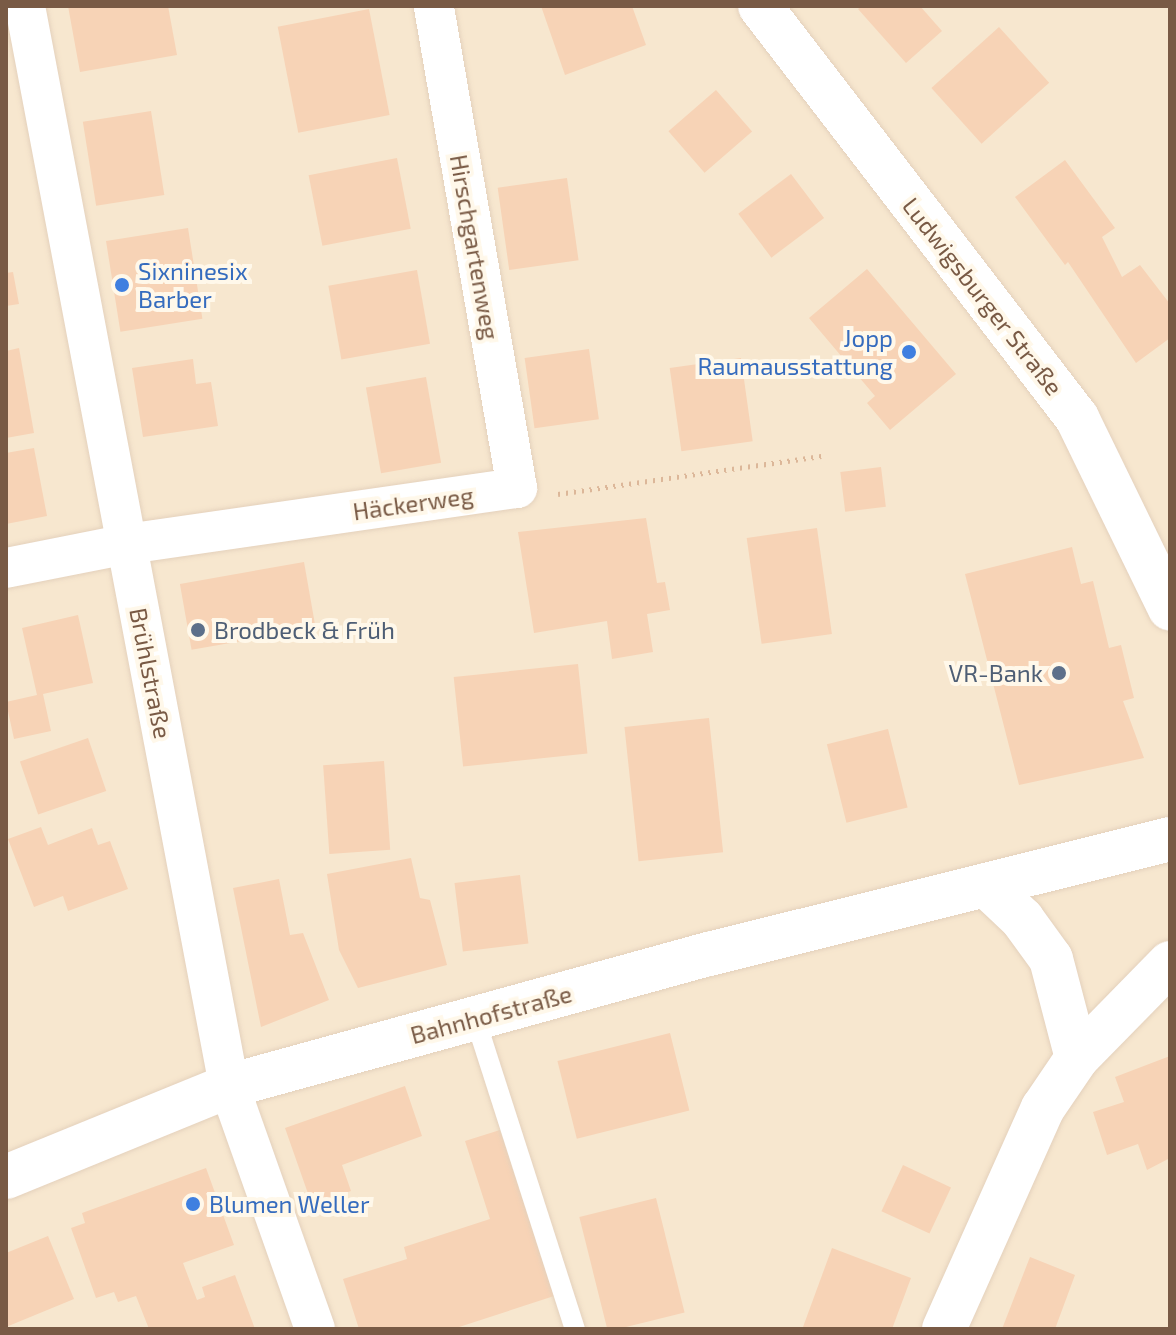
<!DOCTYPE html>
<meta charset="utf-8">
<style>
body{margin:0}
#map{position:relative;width:1176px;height:1335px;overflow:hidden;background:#fef5e1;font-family:"Exo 2",sans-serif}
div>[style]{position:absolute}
.residential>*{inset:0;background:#f7e7cf;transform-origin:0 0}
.building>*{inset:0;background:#f7d3b6;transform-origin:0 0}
.path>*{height:5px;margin-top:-2.5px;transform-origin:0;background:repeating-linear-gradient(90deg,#dcb799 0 2px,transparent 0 8px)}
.roads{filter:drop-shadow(0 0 2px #e4d1bc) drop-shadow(0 0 2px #e4d1bc)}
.lane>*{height:20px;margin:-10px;padding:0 10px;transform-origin:10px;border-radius:10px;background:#fff}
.street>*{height:40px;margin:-20px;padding:0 20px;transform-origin:20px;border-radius:20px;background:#fff}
.secondary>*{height:44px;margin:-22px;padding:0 22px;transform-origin:22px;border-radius:22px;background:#fff}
.dots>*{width:22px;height:22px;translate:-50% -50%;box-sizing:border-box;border:4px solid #fff8ea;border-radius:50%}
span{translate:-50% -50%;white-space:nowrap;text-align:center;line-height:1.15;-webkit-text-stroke:8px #fff8ea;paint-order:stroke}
.street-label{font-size:24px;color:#795a45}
.shop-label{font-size:24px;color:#366cbe}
.left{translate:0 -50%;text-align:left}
.right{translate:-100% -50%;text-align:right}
.service-label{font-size:24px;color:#4e5e75}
.frame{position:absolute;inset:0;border:8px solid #795a45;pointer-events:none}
</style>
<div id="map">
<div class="residential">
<i style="left:6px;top:6px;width:1164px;height:1323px"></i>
</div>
<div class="building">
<i style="clip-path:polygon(68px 6px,168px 6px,177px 55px,80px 72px)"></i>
<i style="clip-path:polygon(541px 6px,632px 6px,646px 45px,565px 75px)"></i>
<i style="clip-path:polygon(862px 6px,920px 6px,942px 31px,906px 63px,858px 9px)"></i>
<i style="left:369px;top:9px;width:108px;height:93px;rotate:79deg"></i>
<i style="left:999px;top:27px;width:75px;height:91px;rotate:48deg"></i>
<i style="left:716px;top:90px;width:55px;height:63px;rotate:49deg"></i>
<i style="left:151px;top:111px;width:85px;height:69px;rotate:81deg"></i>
<i style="left:397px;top:158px;width:72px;height:90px;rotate:79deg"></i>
<i style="clip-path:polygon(1065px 160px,1115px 228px,1102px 237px,1122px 277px,1140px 265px,1170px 304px,1170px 338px,1136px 363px,1068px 262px,1065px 265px,1015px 197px)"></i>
<i style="left:791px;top:174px;width:55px;height:66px;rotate:53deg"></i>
<i style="left:567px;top:178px;width:83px;height:70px;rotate:82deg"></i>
<i style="left:188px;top:228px;width:92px;height:83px;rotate:81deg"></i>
<i style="clip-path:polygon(867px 269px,956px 374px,890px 430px,867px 403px,875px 396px,809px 318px)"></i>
<i style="left:417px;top:270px;width:75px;height:90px;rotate:80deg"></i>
<i style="clip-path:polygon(13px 272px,19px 304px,6px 306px,6px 273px)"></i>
<i style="clip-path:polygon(19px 348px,34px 433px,6px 438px,6px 351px)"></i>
<i style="left:589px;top:349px;width:71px;height:65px;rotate:82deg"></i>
<i style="left:741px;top:358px;width:84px;height:72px;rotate:82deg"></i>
<i style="clip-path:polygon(193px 359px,196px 384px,211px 382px,218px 426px,143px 437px,132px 368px)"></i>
<i style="left:426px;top:377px;width:87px;height:61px;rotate:80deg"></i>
<i style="clip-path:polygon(34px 448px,47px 516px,6px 524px,6px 453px)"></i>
<i style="left:881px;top:467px;width:40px;height:41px;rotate:83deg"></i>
<i style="clip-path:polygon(646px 518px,657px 583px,665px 582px,670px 610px,647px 614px,653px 652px,612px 659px,607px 621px,534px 633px,518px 532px)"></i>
<i style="left:817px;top:528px;width:107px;height:71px;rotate:82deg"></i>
<i style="clip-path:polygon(1072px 547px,1081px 584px,1093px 581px,1109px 648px,1121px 645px,1134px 698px,1123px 701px,1144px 758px,1019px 785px,965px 574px)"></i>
<i style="left:304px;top:562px;width:67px;height:126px;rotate:80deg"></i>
<i style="clip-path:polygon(78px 615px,93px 683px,43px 694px,51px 731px,14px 739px,6px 702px,37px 695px,22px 628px)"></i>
<i style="left:578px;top:664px;width:90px;height:125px;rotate:84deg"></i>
<i style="left:709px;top:718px;width:135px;height:85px;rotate:84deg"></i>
<i style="left:888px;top:729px;width:81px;height:63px;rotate:76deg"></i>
<i style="left:88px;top:738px;width:56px;height:72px;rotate:71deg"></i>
<i style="left:384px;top:761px;width:89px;height:61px;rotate:86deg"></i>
<i style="clip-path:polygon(41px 827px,48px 845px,92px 828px,98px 845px,110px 841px,128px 889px,68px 911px,63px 896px,34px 907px,8px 839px)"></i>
<i style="clip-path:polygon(411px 858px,420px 898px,430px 900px,447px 965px,358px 988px,339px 950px,327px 874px)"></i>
<i style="left:520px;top:875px;width:69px;height:66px;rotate:83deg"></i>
<i style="clip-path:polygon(279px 879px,290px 935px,303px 933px,329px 1000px,261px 1027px,233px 888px)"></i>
<i style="left:670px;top:1033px;width:80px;height:116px;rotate:76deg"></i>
<i style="clip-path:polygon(1170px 1056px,1170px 1158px,1147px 1170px,1138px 1144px,1107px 1155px,1093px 1112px,1124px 1102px,1115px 1077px)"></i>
<i style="clip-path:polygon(405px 1086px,422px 1136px,342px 1165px,351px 1191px,312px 1205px,285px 1128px)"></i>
<i style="clip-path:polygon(500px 1130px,554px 1296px,453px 1329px,359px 1329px,343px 1279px,407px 1259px,404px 1247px,490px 1219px,465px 1141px)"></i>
<i style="left:903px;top:1165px;width:53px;height:51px;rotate:25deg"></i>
<i style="clip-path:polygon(206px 1168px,234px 1245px,183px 1263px,197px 1300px,205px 1297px,202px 1287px,235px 1275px,255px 1329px,149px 1329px,136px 1296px,118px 1302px,114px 1292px,96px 1298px,71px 1228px,85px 1223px,82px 1213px)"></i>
<i style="left:656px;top:1198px;width:118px;height:79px;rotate:76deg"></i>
<i style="clip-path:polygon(48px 1236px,74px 1299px,6px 1327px,6px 1253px)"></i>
<i style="clip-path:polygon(832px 1248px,911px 1278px,892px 1329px,803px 1327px)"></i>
<i style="clip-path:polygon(1030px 1257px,1075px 1275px,1055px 1329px,1002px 1329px)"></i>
</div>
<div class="path">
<i style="left:558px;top:494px;width:266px;rotate:-8.2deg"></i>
</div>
<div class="roads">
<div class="lane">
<i style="left:475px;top:1018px;width:327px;rotate:72.2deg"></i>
</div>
<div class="street">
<i style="left:25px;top:6px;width:1099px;rotate:79.3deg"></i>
<i style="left:229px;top:1086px;width:258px;rotate:70.5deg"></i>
<i style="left:6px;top:568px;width:123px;rotate:-11.2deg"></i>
<i style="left:127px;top:544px;width:394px;rotate:-8.2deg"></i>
<i style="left:517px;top:488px;width:489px;rotate:-99.8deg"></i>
</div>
<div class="secondary">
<i style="left:760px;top:6px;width:520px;rotate:52.42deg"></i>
<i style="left:1077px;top:418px;width:212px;rotate:64deg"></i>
<i style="left:986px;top:885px;width:50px;rotate:43.4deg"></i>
<i style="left:1022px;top:919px;width:49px;rotate:54.1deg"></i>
<i style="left:1051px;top:959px;width:102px;rotate:75.3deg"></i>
<i style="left:6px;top:1177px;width:241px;rotate:-22.2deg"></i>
<i style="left:229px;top:1086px;width:498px;rotate:-15.4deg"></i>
<i style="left:709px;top:954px;width:475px;rotate:-14deg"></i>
<i style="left:944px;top:1329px;width:242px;rotate:-65.9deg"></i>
<i style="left:1043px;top:1108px;width:60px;rotate:-55.8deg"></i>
<i style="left:1077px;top:1058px;width:133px;rotate:-45.6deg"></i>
</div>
</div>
<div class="dots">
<i style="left:122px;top:285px;background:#3f7fe0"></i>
<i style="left:909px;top:352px;background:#3f7fe0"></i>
<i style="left:198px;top:630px;background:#5c6f8a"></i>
<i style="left:1059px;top:673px;background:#5c6f8a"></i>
<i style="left:193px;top:1204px;background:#3f7fe0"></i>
</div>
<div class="street-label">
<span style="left:475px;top:247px;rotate:80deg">Hirschgartenweg</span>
<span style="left:983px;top:296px;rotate:52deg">Ludwigsburger Straße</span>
<span style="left:413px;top:503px;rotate:-8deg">Häckerweg</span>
<span style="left:151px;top:673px;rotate:79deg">Brühlstraße</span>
<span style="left:491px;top:1014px;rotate:-15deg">Bahnhofstraße</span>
</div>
<div class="shop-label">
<span class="left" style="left:138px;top:285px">Sixninesix<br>Barber</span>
<span class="right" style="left:893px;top:352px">Jopp<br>Raumausstattung</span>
<span class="left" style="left:209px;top:1204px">Blumen Weller</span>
</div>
<div class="service-label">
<span class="left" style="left:214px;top:630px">Brodbeck &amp; Früh</span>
<span class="right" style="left:1043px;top:673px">VR-Bank</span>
</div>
<div class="frame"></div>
</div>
